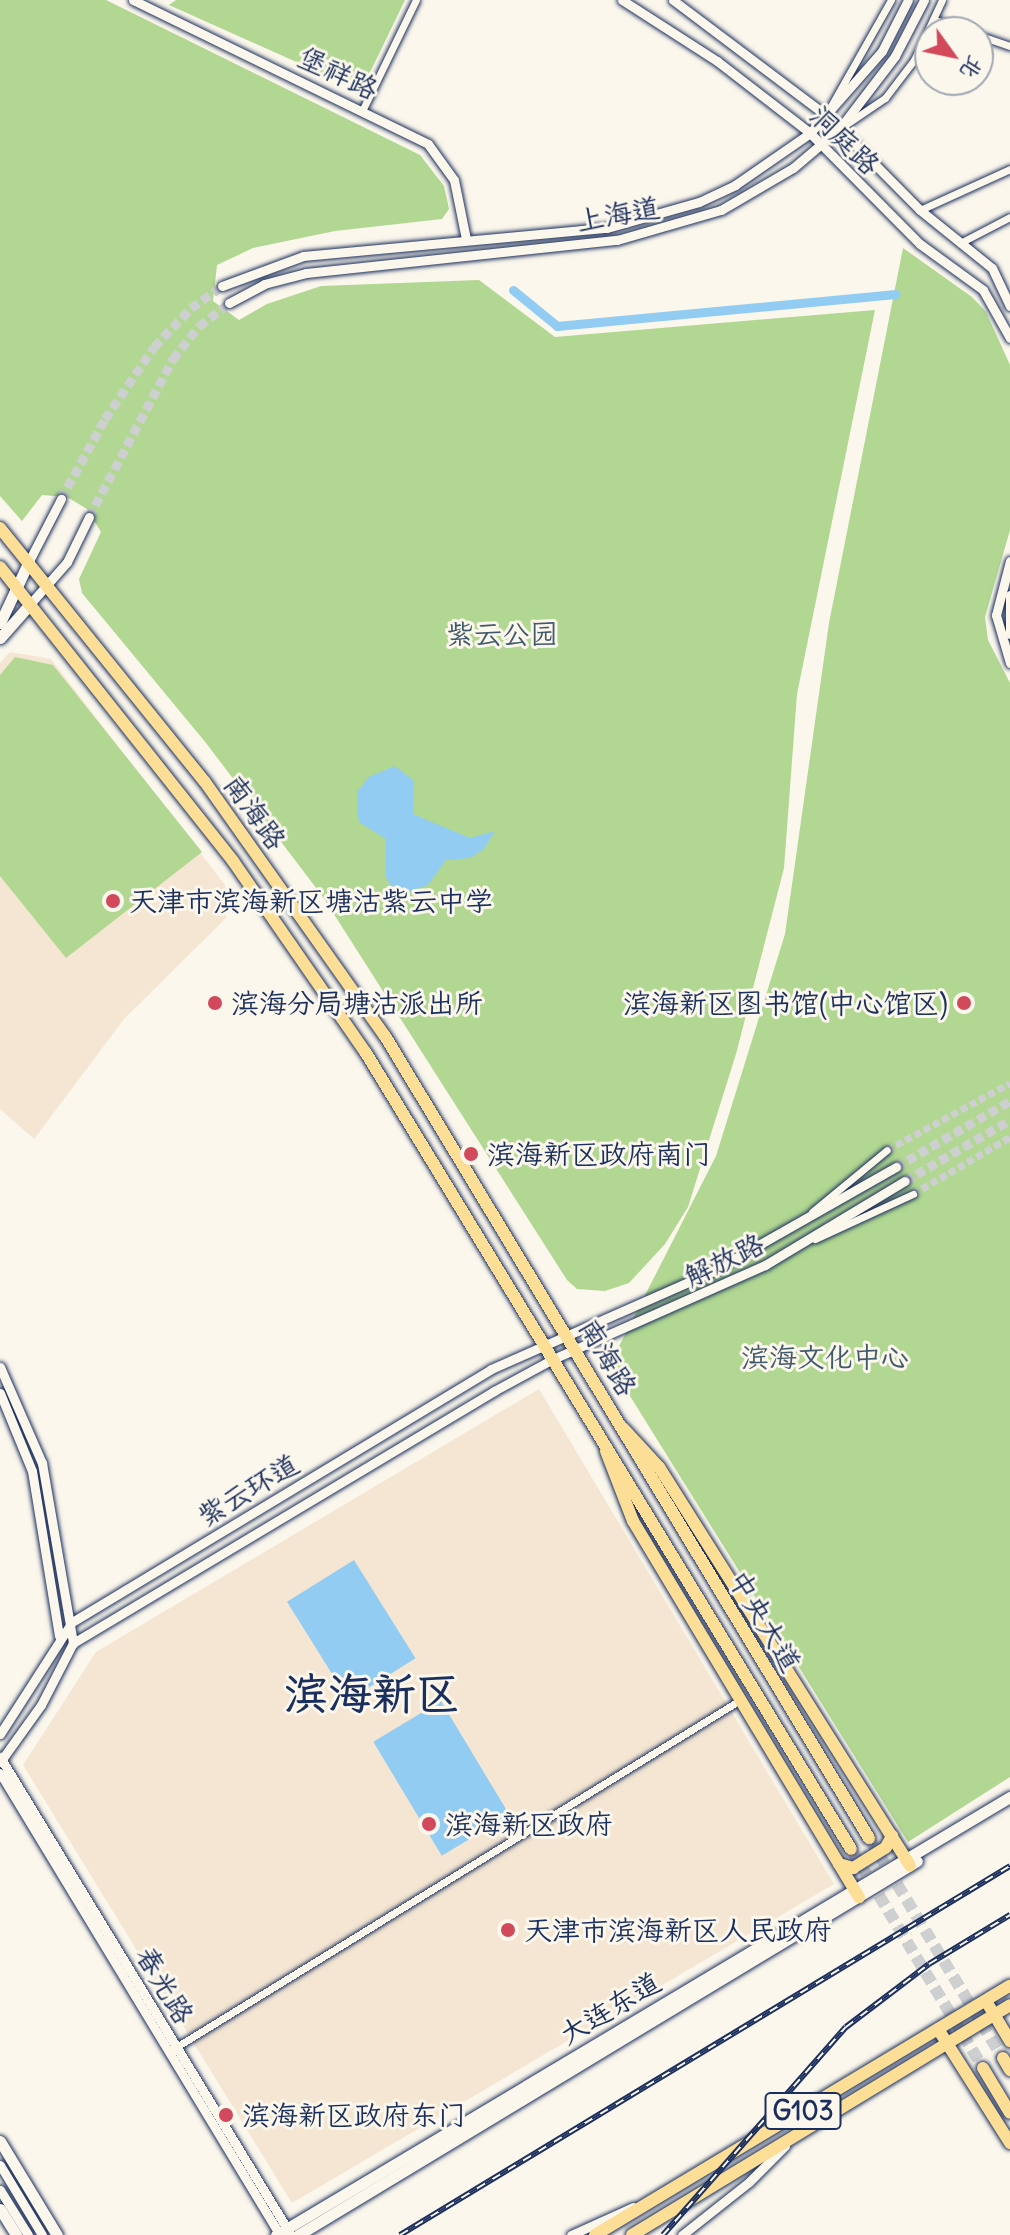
<!DOCTYPE html>
<meta charset="utf-8">
<style>
body{margin:0}
#map{position:relative;width:1010px;height:2235px;overflow:hidden;background:#fbf7ec;font-family:Delius,"LXGW WenKai TC",sans-serif}
div>[style]{position:absolute}
.built>*{inset:0;background:#f4e6d2}
.green>*{inset:0;background:#b1d792}
.water>*{inset:0;background:#92ccf2;transform-origin:0 0}
.canal>*{height:9px;margin:-4.5px;padding:0 4.5px;transform-origin:4.5px;border-radius:4.5px;background:#92ccf2}
.minor-tunnel>*{height:7px;margin-top:-3.5px;transform-origin:0;background:repeating-linear-gradient(90deg,#cecfd0 0 7px,transparent 0 10.5px)}
.tertiary-tunnel>*{height:9px;margin-top:-4.5px;transform-origin:0;background:repeating-linear-gradient(90deg,#cecfd0 0 9px,transparent 0 13.5px)}
.trunk-tunnel>*{height:12px;margin-top:-6px;transform-origin:0;background:repeating-linear-gradient(90deg,#cecfd0 0 12px,transparent 0 18px)}
.roads{filter:drop-shadow(0 0 2px #1b2f5e) drop-shadow(0 0 2px #1b2f5e)}
.minor>*{height:7px;margin:-3.5px;padding:0 3.5px;transform-origin:3.5px;border-radius:3.5px;background:#fbf7ec}
.tertiary>*{height:9px;margin:-4.5px;padding:0 4.5px;transform-origin:4.5px;border-radius:4.5px;background:#fbf7ec}
.secondary>*{height:11px;margin:-5.5px;padding:0 5.5px;transform-origin:5.5px;border-radius:5.5px;background:#fbf7ec}
.primary>*{height:12px;margin:-6px;padding:0 6px;transform-origin:6px;border-radius:6px;background:#fdde96}
.trunk>*{height:12px;margin:-6px;padding:0 6px;transform-origin:6px;border-radius:6px;background:#fdde96}
.rail>*{height:6px;margin-top:-3px;transform-origin:0;background:repeating-linear-gradient(90deg,#fbf7ec 0 9px,#1b2f5e 0 18px);box-sizing:border-box;border-block:2px solid #1b2f5e}
.dots>*{width:22px;height:22px;translate:-50% -50%;box-sizing:border-box;border:4px solid #fbf7ec;border-radius:50%}
span{translate:-50% -50%;white-space:nowrap;text-align:center;line-height:1.15;-webkit-text-stroke:6px #fbf7ec;paint-order:stroke}
.shield-label span{padding:2px 6px;background:#fbf7ec;border:2px solid;border-radius:6px;-webkit-text-stroke-width:0}
.shield-label{font-size:26px;color:#1b2f5e;font-weight:700}
.street-label{font-size:28px;color:#1b2f5e}
.park-label{font-size:28px;color:#40596b}
.poi-label{font-size:28px;color:#1b2f5e}
.left{translate:0 -50%;text-align:left}
.right{translate:-100% -50%;text-align:right}
.town-label{font-size:44px;color:#1b2f5e;font-weight:700}
.north{position:absolute;left:914px;top:16px;width:80px;height:80px;box-sizing:border-box;background:#fbf7ec;border:2px solid #a1a7b3;border-radius:50%;rotate:123deg;font-size:22px;font-weight:700;line-height:32px;text-align:center;color:#1b2f5e}
.north::after{content:'';display:block;margin:auto;width:28px;height:36px;background:#d1495b;clip-path:polygon(50% 0,100% 100%,50% 72%,0 100%)}
</style>
<div id="map">
<div class="built">
<i style="clip-path:polygon(10px 652px,51px 659px,225px 885px,226px 918px,124px 1019px,34px 1139px,0 1109px,0 663px)"></i>
<i style="clip-path:polygon(539px 1389px,834px 1884px,292px 2203px,23px 1765px,96px 1652px)"></i>
</div>
<div class="green">
<i style="clip-path:polygon(0 0,106px 0,420px 155px,444px 186px,449px 209px,442px 219px,335px 231px,253px 248px,217px 265px,213px 301px,239px 320px,267px 304px,321px 286px,479px 280px,555px 337px,875px 310px,797px 694px,784px 868px,736px 1054px,688px 1207px,665px 1244px,629px 1283px,605px 1291px,577px 1289px,567px 1280px,323px 897px,206px 743px,82px 593px,79px 579px,101px 532px,87px 509px,67px 497px,42px 495px,22px 521px,0 496px)"></i>
<i style="clip-path:polygon(176px 0,405px 0,361px 91px,169px 5px)"></i>
<i style="clip-path:polygon(903px 248px,972px 297px,986px 312px,1010px 365px,1010px 530px,985px 617px,988px 640px,1010px 683px,1010px 1777px,908px 1842px,610px 1364px,716px 1156px,785px 934px,829px 623px)"></i>
<i style="clip-path:polygon(15px 657px,53px 665px,202px 852px,66px 958px,0 876px,0 675px)"></i>
</div>
<div class="water">
<i style="clip-path:polygon(395px 766px,414px 781px,413px 814px,470px 838px,495px 831px,484px 849px,470px 858px,446px 860px,428px 885px,407px 892px,392px 888px,386px 877px,386px 839px,359px 822px,357px 809px,357px 792px,369px 777px)"></i>
<i style="left:354px;top:1560px;width:116px;height:79px;rotate:58deg"></i>
<i style="left:441px;top:1701px;width:133px;height:79px;rotate:59deg"></i>
</div>
<div class="canal">
<i style="left:513px;top:290px;width:57px;rotate:39.3deg"></i>
<i style="left:557px;top:326px;width:340px;rotate:-5.4deg"></i>
</div>
<div class="minor-tunnel">
<i style="left:887px;top:1150px;width:140px;rotate:-28.6deg"></i>
<i style="left:913px;top:1194px;width:113px;rotate:-30.4deg"></i>
</div>
<div class="tertiary-tunnel">
<i style="left:61px;top:499px;width:91px;rotate:-61.2deg"></i>
<i style="left:105px;top:419px;width:87px;rotate:-55.8deg"></i>
<i style="left:154px;top:347px;width:54px;rotate:-46.5deg"></i>
<i style="left:191px;top:308px;width:38px;rotate:-35deg"></i>
<i style="left:89px;top:517px;width:179px;rotate:-62deg"></i>
<i style="left:173px;top:359px;width:42px;rotate:-51.8deg"></i>
<i style="left:199px;top:326px;width:38px;rotate:-37deg"></i>
<i style="left:896px;top:1167px;width:132px;rotate:-30.1deg"></i>
<i style="left:905px;top:1181px;width:121px;rotate:-30.2deg"></i>
</div>
<div class="trunk-tunnel">
<i style="left:869px;top:1838px;width:258px;rotate:58.7deg"></i>
<i style="left:851px;top:1849px;width:256px;rotate:58.9deg"></i>
</div>
<div class="roads">
<div class="minor">
<i style="left:935px;top:20px;width:37px;rotate:19deg"></i>
<i style="left:978px;top:35px;width:34px;rotate:19deg"></i>
<i style="left:831px;top:106px;width:122px;rotate:-60.5deg"></i>
<i style="left:363px;top:109px;width:121px;rotate:-64.1deg"></i>
<i style="left:842px;top:127px;width:52px;rotate:-34deg"></i>
<i style="left:885px;top:98px;width:48px;rotate:-52.7deg"></i>
<i style="left:914px;top:60px;width:66px;rotate:-65deg"></i>
<i style="left:920px;top:210px;width:99px;rotate:-24.5deg"></i>
<i style="left:960px;top:243px;width:56px;rotate:-27.5deg"></i>
<i style="left:812px;top:1212px;width:97px;rotate:-39.6deg"></i>
<i style="left:815px;top:1239px;width:108px;rotate:-24.7deg"></i>
<i style="left:173px;top:2049px;width:666px;rotate:-31.61deg"></i>
</div>
<div class="tertiary">
<i style="left:133px;top:0;width:328px;rotate:26deg"></i>
<i style="left:428px;top:144px;width:44px;rotate:54.2deg"></i>
<i style="left:454px;top:180px;width:60px;rotate:78.5deg"></i>
<i style="left:622px;top:0;width:113px;rotate:32.7deg"></i>
<i style="left:717px;top:61px;width:118px;rotate:37.7deg"></i>
<i style="left:810px;top:133px;width:156px;rotate:45.3deg"></i>
<i style="left:920px;top:244px;width:78px;rotate:36.1deg"></i>
<i style="left:983px;top:290px;width:55px;rotate:60.6deg"></i>
<i style="left:673px;top:0;width:193px;rotate:37deg"></i>
<i style="left:827px;top:116px;width:132px;rotate:45.3deg"></i>
<i style="left:920px;top:210px;width:92px;rotate:38.9deg"></i>
<i style="left:992px;top:268px;width:42px;rotate:64.7deg"></i>
<i style="left:222px;top:286px;width:86px;rotate:-20.3deg"></i>
<i style="left:303px;top:256px;width:305px;rotate:-5.3deg"></i>
<i style="left:607px;top:228px;width:96px;rotate:-15.8deg"></i>
<i style="left:699px;top:202px;width:40px;rotate:-25deg"></i>
<i style="left:735px;top:185px;width:91px;rotate:-34.7deg"></i>
<i style="left:810px;top:133px;width:109px;rotate:-48.7deg"></i>
<i style="left:882px;top:51px;width:57px;rotate:-63deg"></i>
<i style="left:229px;top:303px;width:40px;rotate:-28deg"></i>
<i style="left:264px;top:284px;width:43px;rotate:-14.7deg"></i>
<i style="left:306px;top:273px;width:313px;rotate:-6.1deg"></i>
<i style="left:617px;top:240px;width:108px;rotate:-16.1deg"></i>
<i style="left:721px;top:210px;width:83px;rotate:-30.3deg"></i>
<i style="left:793px;top:168px;width:62px;rotate:-40.4deg"></i>
<i style="left:840px;top:128px;width:91px;rotate:-52.6deg"></i>
<i style="left:895px;top:56px;width:63px;rotate:-62.6deg"></i>
<i style="left:29px;top:561px;width:70px;rotate:-62.7deg"></i>
<i style="left:1010px;top:561px;width:56px;rotate:104.5deg"></i>
<i style="left:996px;top:615px;width:50px;rotate:73.7deg"></i>
<i style="left:1010px;top:595px;width:39px;rotate:90deg"></i>
<i style="left:30px;top:604px;width:56px;rotate:-48.6deg"></i>
<i style="left:67px;top:562px;width:50px;rotate:-63.9deg"></i>
<i style="left:0;top:1367px;width:105px;rotate:66.4deg"></i>
<i style="left:42px;top:1463px;width:183px;rotate:80.2deg"></i>
<i style="left:0;top:1393px;width:84px;rotate:67.7deg"></i>
<i style="left:32px;top:1471px;width:167px;rotate:80.7deg"></i>
<i style="left:0;top:1734px;width:133px;rotate:-57.3deg"></i>
<i style="left:72px;top:1622px;width:489px;rotate:-31.1deg"></i>
<i style="left:491px;top:1369px;width:240px;rotate:-23.8deg"></i>
<i style="left:711px;top:1272px;width:213px;rotate:-29.6deg"></i>
<i style="left:0;top:1757px;width:560px;rotate:58.67deg"></i>
<i style="left:0;top:1762px;width:70px;rotate:-54.3deg"></i>
<i style="left:41px;top:1705px;width:70px;rotate:-62.7deg"></i>
<i style="left:73px;top:1643px;width:491px;rotate:-30.9deg"></i>
<i style="left:494px;top:1391px;width:67px;rotate:-28.5deg"></i>
<i style="left:553px;top:1359px;width:232px;rotate:-23.9deg"></i>
<i style="left:765px;top:1265px;width:163px;rotate:-31deg"></i>
<i style="left:0;top:1773px;width:540px;rotate:58.78deg"></i>
<i style="left:0;top:2165px;width:82px;rotate:59deg"></i>
<i style="left:0;top:2190px;width:53px;rotate:58.1deg"></i>
<i style="left:571px;top:2235px;width:68px;rotate:-24.3deg"></i>
<i style="left:682px;top:2235px;width:85px;rotate:-38.3deg"></i>
<i style="left:749px;top:2182px;width:51px;rotate:-45deg"></i>
</div>
<div class="secondary">
<i style="left:0;top:623px;width:68px;rotate:-64.9deg"></i>
<i style="left:0;top:638px;width:45px;rotate:-48.6deg"></i>
<i style="left:0;top:2141px;width:110px;rotate:58.8deg"></i>
<i style="left:0;top:2209px;width:31px;rotate:58deg"></i>
<i style="left:276px;top:2235px;width:855px;rotate:-30.83deg"></i>
<i style="left:298px;top:2235px;width:723px;rotate:-31.14deg"></i>
</div>
<div class="primary">
<i style="left:623px;top:1428px;width:53px;rotate:47.3deg"></i>
<i style="left:659px;top:1467px;width:471px;rotate:57.8deg"></i>
<i style="left:606px;top:1451px;width:75px;rotate:68.9deg"></i>
<i style="left:633px;top:1521px;width:439px;rotate:59deg"></i>
<i style="left:839px;top:1864px;width:15px;rotate:16deg"></i>
<i style="left:853px;top:1868px;width:39px;rotate:-32deg"></i>
<i style="left:886px;top:1847px;width:13px;rotate:-61deg"></i>
<i style="left:986px;top:2001px;width:47px;rotate:59deg"></i>
<i style="left:938px;top:2029px;width:135px;rotate:57.7deg"></i>
</div>
<div class="trunk">
<i style="left:0;top:528px;width:326px;rotate:51.1deg"></i>
<i style="left:205px;top:782px;width:311px;rotate:54.7deg"></i>
<i style="left:385px;top:1036px;width:937px;rotate:58.89deg"></i>
<i style="left:0;top:567px;width:375px;rotate:51.6deg"></i>
<i style="left:233px;top:861px;width:234px;rotate:55.3deg"></i>
<i style="left:366px;top:1053px;width:932px;rotate:58.65deg"></i>
<i style="left:1003px;top:2058px;width:14px;rotate:60deg"></i>
<i style="left:983px;top:2068px;width:52px;rotate:59deg"></i>
<i style="left:595px;top:2235px;width:484px;rotate:-31deg"></i>
<i style="left:632px;top:2235px;width:442px;rotate:-31.3deg"></i>
</div>
</div>
<div class="rail">
<i style="left:400px;top:2235px;width:713px;rotate:-31.17deg"></i>
<i style="left:663px;top:2235px;width:277px;rotate:-48.7deg"></i>
<i style="left:846px;top:2027px;width:104px;rotate:-37.2deg"></i>
<i style="left:929px;top:1964px;width:95px;rotate:-31.2deg"></i>
</div>
<div class="dots">
<i style="left:113px;top:901px;background:#d1495b"></i>
<i style="left:215px;top:1003px;background:#d1495b"></i>
<i style="left:964px;top:1003px;background:#d1495b"></i>
<i style="left:471px;top:1154px;background:#d1495b"></i>
<i style="left:429px;top:1824px;background:#d1495b"></i>
<i style="left:508px;top:1930px;background:#d1495b"></i>
<i style="left:226px;top:2115px;background:#d1495b"></i>
</div>
<div class="shield-label">
<span style="left:803px;top:2111px">G103</span>
</div>
<div class="street-label">
<span style="left:338px;top:73px;rotate:25deg">堡祥路</span>
<span style="left:845px;top:140px;rotate:44deg">洞庭路</span>
<span style="left:618px;top:214px;rotate:-10deg">上海道</span>
<span style="left:255px;top:812px;rotate:54deg">南海路</span>
<span style="left:724px;top:1260px;rotate:-26deg">解放路</span>
<span style="left:608px;top:1357px;rotate:59deg">南海路</span>
<span style="left:248px;top:1490px;rotate:-31deg">紫云环道</span>
<span style="left:765px;top:1621px;rotate:59deg">中央大道</span>
<span style="left:165px;top:1985px;rotate:59deg">春光路</span>
<span style="left:610px;top:2008px;rotate:-31deg">大连东道</span>
</div>
<div class="park-label">
<span style="left:502px;top:634px">紫云公园</span>
<span style="left:825px;top:1357px">滨海文化中心</span>
</div>
<div class="poi-label">
<span class="left" style="left:129px;top:901px">天津市滨海新区塘沽紫云中学</span>
<span class="left" style="left:231px;top:1003px">滨海分局塘沽派出所</span>
<span class="right" style="left:948px;top:1003px">滨海新区图书馆(中心馆区)</span>
<span class="left" style="left:487px;top:1154px">滨海新区政府南门</span>
<span class="left" style="left:445px;top:1824px">滨海新区政府</span>
<span class="left" style="left:524px;top:1930px">天津市滨海新区人民政府</span>
<span class="left" style="left:242px;top:2115px">滨海新区政府东门</span>
</div>
<div class="town-label">
<span style="left:372px;top:1694px">滨海新区</span>
</div>
<div class="north">北</div>
</div>
